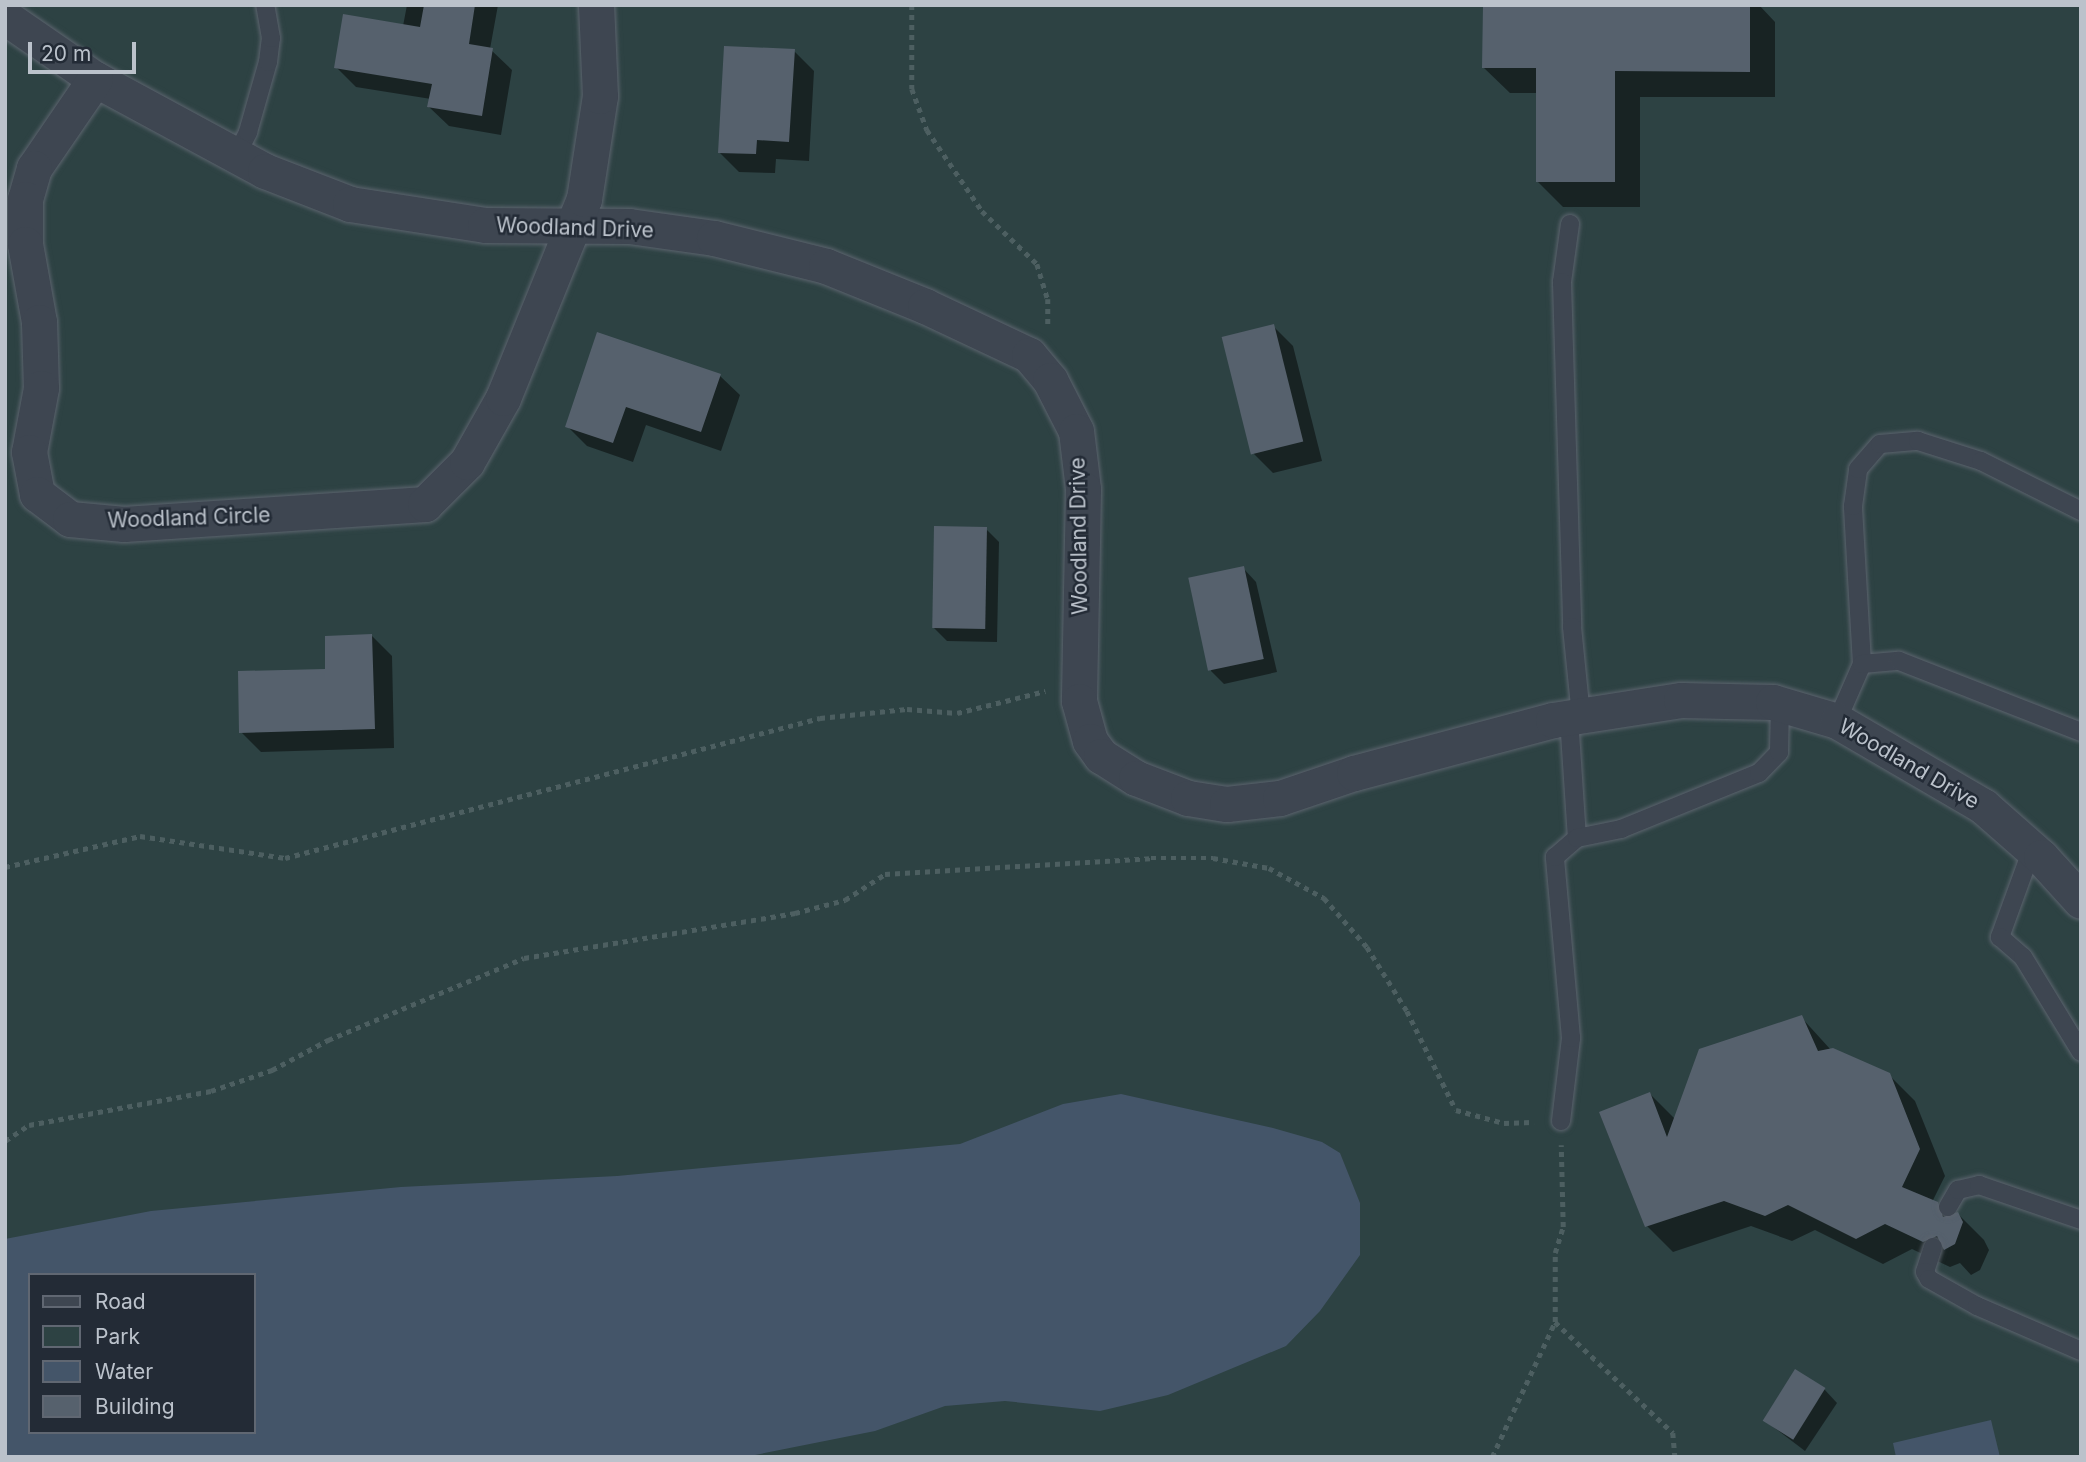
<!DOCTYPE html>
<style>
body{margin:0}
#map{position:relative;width:2086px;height:1462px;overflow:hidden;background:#2a3441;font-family:Inter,sans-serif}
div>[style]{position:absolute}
.green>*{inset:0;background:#2d4243}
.water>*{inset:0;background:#445569}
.shadow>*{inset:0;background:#0007}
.building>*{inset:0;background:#56616d;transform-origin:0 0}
.path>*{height:4.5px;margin-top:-2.25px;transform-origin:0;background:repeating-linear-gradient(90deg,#4d5f61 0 5px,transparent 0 10px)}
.roads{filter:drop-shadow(0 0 2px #5c646e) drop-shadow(0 0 2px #5c646e)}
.service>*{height:18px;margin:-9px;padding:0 9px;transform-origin:9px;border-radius:9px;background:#3e4651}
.minor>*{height:35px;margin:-17.5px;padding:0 17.5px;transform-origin:17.5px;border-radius:17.5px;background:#3e4651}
span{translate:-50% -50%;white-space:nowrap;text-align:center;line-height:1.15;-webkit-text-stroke:5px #232b36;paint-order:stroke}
.street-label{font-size:21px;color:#bbc2cb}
.frame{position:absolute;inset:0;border:7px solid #bbc2cb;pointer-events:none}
.legend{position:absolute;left:28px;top:1273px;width:228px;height:161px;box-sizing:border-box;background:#232b36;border:2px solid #606772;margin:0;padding:9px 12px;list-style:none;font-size:21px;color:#bbc2cb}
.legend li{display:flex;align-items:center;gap:14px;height:35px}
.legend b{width:35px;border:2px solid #606772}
.scale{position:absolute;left:28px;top:42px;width:108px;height:32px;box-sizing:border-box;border:4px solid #bbc2cb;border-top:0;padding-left:9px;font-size:21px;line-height:24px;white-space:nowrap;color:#bbc2cb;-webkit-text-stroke:5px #232b36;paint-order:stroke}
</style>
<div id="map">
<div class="green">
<i style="clip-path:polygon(evenodd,5px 5px,2081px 5px,2081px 1457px,5px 1457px,5px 5px,30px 1275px,254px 1275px,254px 1432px,30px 1432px,30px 1275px)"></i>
</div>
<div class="water">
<i style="clip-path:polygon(evenodd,1121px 1094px,1273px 1128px,1322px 1142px,1340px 1153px,1360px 1203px,1360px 1255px,1320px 1311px,1286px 1346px,1168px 1395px,1100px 1411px,1005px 1401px,945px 1406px,875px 1431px,745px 1457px,5px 1457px,5px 1239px,151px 1211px,401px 1187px,617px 1176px,960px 1144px,1063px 1104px,1121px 1094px,30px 1275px,254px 1275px,254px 1432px,30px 1432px,30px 1275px)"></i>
<i style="clip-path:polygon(1991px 1420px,2000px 1457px,1896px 1457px,1893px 1443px)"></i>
</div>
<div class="shadow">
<i style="clip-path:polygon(407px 5px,498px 5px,490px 49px,512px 70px,501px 135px,449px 126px,429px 107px,431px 99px,356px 87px,336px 67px,403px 26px)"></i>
<i style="clip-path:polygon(1485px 5px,1759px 5px,1775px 22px,1775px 97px,1640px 97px,1640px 207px,1563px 207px,1537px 181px,1537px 93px,1510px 93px,1484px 68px)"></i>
<i style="clip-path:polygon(794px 51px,814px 71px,809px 161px,776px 159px,775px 173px,739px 172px,719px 152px)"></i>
<i style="clip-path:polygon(1273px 326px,1293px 346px,1322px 461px,1273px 473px,1253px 453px)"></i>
<i style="clip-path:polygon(720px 376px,740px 395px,721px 451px,646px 425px,633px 462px,587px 446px,567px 426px)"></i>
<i style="clip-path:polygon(986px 529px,999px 542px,997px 642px,947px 641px,934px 628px)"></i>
<i style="clip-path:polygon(1243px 568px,1256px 582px,1277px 672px,1224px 684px,1211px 671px)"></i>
<i style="clip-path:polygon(372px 636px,392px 656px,394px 748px,261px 752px,241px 732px)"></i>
<i style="clip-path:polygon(1801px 1017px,1831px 1050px,1889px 1075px,1915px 1101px,1945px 1176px,1932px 1202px,1950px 1217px,1958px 1214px,1984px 1240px,1989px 1250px,1980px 1270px,1971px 1275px,1960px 1263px,1950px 1267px,1912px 1249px,1883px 1264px,1815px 1230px,1792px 1241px,1751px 1226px,1673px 1252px,1647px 1226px,1650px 1094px,1675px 1119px)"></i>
<i style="clip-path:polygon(1824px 1389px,1837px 1403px,1805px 1451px,1764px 1420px)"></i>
</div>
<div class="building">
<i style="clip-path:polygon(424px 5px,475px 5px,469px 44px,493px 48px,482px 116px,427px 107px,432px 84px,334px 68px,343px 14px,420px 27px)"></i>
<i style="clip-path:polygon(1483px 5px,1750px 5px,1750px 72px,1615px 71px,1615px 182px,1536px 182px,1536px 68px,1482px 68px)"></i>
<i style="clip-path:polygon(724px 46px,795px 49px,789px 142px,757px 140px,756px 154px,718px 153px)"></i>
<i style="left:1274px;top:324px;width:121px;height:54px;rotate:76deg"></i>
<i style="clip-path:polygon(597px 332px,721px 374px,701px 432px,626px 407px,613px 443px,565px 427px)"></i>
<i style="left:934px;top:526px;width:53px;height:102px;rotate:1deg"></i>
<i style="left:1244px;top:566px;width:95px;height:57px;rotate:78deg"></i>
<i style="clip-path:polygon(372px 634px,375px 729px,239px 733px,238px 671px,325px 669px,325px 636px)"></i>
<i style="clip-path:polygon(1802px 1015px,1818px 1051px,1833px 1048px,1890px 1073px,1920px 1149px,1902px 1187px,1938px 1202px,1943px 1217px,1958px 1212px,1963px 1222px,1955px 1244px,1944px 1250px,1937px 1236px,1923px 1242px,1885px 1224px,1856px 1239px,1788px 1205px,1765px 1216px,1724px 1201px,1645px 1227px,1599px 1112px,1650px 1092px,1667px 1137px,1699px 1049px)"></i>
<i style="left:1795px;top:1369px;width:36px;height:61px;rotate:32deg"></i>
</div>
<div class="path">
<i style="left:912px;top:5px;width:84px;rotate:90deg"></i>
<i style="left:912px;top:89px;width:44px;rotate:69.9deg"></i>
<i style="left:927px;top:130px;width:98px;rotate:55.8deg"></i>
<i style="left:982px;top:211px;width:76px;rotate:43.9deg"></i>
<i style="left:1037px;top:264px;width:37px;rotate:73deg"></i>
<i style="left:1048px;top:299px;width:28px;rotate:90deg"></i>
<i style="left:5px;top:867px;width:139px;rotate:-12.9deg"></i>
<i style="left:140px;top:836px;width:147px;rotate:8.6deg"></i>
<i style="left:285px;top:858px;width:553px;rotate:-14.66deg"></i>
<i style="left:820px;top:718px;width:87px;rotate:-5.9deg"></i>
<i style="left:907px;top:709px;width:50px;rotate:4.6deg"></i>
<i style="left:957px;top:713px;width:91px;rotate:-14deg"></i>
<i style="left:5px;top:1141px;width:29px;rotate:-34deg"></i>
<i style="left:29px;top:1125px;width:185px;rotate:-10.6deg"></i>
<i style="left:211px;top:1091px;width:65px;rotate:-19deg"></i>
<i style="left:272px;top:1070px;width:64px;rotate:-28.2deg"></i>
<i style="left:328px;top:1040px;width:212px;rotate:-22.7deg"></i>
<i style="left:524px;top:958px;width:275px;rotate:-9.4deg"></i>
<i style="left:795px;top:913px;width:52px;rotate:-14.6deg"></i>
<i style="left:845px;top:900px;width:48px;rotate:-33deg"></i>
<i style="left:885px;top:874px;width:266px;rotate:-3.4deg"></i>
<i style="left:1151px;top:858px;width:62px"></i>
<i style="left:1213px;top:858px;width:57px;rotate:10.1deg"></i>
<i style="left:1269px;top:868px;width:63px;rotate:28.6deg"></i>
<i style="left:1324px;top:898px;width:65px;rotate:48.7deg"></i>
<i style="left:1367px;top:947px;width:75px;rotate:58deg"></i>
<i style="left:1407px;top:1011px;width:110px;rotate:63.7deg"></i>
<i style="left:1456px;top:1110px;width:50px;rotate:15.2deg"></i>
<i style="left:1504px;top:1123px;width:30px;rotate:-2deg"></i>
<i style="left:1555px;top:1322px;width:162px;rotate:43.2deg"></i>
<i style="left:1673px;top:1433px;width:24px;rotate:85deg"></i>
<i style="left:1492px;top:1457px;width:149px;rotate:-65deg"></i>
<i style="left:1555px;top:1322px;width:69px;rotate:-90deg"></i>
<i style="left:1555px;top:1253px;width:27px;rotate:-73deg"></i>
<i style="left:1563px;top:1227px;width:82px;rotate:-91.4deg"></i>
</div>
<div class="roads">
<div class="service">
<i style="left:236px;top:156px;width:27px;rotate:-63deg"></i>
<i style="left:248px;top:132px;width:73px;rotate:-74.1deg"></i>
<i style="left:268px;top:62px;width:24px;rotate:-83deg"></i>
<i style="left:271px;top:38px;width:34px;rotate:-100deg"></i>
<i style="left:1570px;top:224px;width:59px;rotate:97.9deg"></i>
<i style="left:1562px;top:282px;width:345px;rotate:88.3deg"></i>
<i style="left:1572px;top:627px;width:89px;rotate:84.2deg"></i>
<i style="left:1862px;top:664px;width:158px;rotate:-93.3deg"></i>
<i style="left:1853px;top:506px;width:37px;rotate:-82deg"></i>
<i style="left:1858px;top:469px;width:33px;rotate:-49deg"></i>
<i style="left:1880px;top:444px;width:38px;rotate:-5deg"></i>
<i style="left:1918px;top:441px;width:66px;rotate:17.6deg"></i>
<i style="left:1981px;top:461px;width:112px;rotate:26.6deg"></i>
<i style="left:1569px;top:718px;width:120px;rotate:86.2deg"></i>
<i style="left:1837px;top:721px;width:62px;rotate:-66.3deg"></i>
<i style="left:1862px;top:664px;width:37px;rotate:-5deg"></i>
<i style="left:1899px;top:661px;width:195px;rotate:21.3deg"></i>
<i style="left:2032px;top:849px;width:94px;rotate:110deg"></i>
<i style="left:2000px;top:937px;width:30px;rotate:41deg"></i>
<i style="left:2023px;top:957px;width:111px;rotate:58.6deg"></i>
<i style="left:1561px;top:1121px;width:84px;rotate:-83.1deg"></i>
<i style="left:1571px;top:1038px;width:182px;rotate:-95.1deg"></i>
<i style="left:1555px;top:857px;width:29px;rotate:-41deg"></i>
<i style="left:1577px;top:838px;width:45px;rotate:-11.6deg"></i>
<i style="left:1621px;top:829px;width:149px;rotate:-22.1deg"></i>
<i style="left:1759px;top:773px;width:29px;rotate:-46deg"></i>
<i style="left:1779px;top:752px;width:48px;rotate:-88.8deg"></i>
<i style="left:1948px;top:1207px;width:20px;rotate:-60deg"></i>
<i style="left:1958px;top:1190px;width:22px;rotate:-13deg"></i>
<i style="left:1979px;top:1185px;width:108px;rotate:18.9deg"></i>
<i style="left:1933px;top:1247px;width:26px;rotate:108deg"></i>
<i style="left:1925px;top:1272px;width:8px;rotate:60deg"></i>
<i style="left:1929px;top:1279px;width:55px;rotate:29.4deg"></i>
<i style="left:1977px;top:1306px;width:113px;rotate:23.4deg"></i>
</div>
<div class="minor">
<i style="left:5px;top:17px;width:109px;rotate:34.6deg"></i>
<i style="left:95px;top:79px;width:193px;rotate:28.4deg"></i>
<i style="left:265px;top:171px;width:91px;rotate:21.2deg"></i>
<i style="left:350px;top:204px;width:137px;rotate:8.8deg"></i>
<i style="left:485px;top:225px;width:144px;rotate:0.4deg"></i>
<i style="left:629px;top:226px;width:86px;rotate:8deg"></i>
<i style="left:714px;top:238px;width:115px;rotate:14deg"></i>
<i style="left:826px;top:266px;width:107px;rotate:22deg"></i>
<i style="left:925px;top:306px;width:115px;rotate:25.2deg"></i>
<i style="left:1029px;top:355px;width:33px;rotate:50deg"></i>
<i style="left:1050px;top:380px;width:57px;rotate:63deg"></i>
<i style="left:1076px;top:431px;width:58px;rotate:83.1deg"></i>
<i style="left:1083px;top:489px;width:212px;rotate:91.1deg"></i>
<i style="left:1079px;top:701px;width:41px;rotate:74.6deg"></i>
<i style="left:1090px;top:741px;width:19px;rotate:54deg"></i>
<i style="left:1101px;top:756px;width:41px;rotate:32.2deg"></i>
<i style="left:1136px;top:778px;width:56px;rotate:21deg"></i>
<i style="left:1188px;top:798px;width:39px;rotate:9deg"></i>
<i style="left:1227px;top:804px;width:53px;rotate:-6.5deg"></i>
<i style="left:1280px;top:798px;width:78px;rotate:-18.7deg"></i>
<i style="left:1354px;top:773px;width:206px;rotate:-14.9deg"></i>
<i style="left:1553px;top:720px;width:130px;rotate:-8.9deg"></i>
<i style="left:1681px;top:700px;width:92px;rotate:1.2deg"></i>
<i style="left:1773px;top:702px;width:67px;rotate:16.5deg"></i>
<i style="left:1837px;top:721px;width:169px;rotate:30.2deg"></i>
<i style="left:1983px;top:806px;width:77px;rotate:41.3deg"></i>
<i style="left:2041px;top:857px;width:59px;rotate:47.7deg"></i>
<i style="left:95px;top:79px;width:108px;rotate:124.4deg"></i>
<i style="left:34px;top:168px;width:32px;rotate:106deg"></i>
<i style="left:25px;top:199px;width:45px;rotate:90deg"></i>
<i style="left:25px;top:244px;width:79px;rotate:79.8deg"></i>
<i style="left:39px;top:322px;width:66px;rotate:88.3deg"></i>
<i style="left:41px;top:388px;width:65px;rotate:100.6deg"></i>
<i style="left:29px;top:452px;width:43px;rotate:79.2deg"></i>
<i style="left:37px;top:494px;width:41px;rotate:37.1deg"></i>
<i style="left:70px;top:519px;width:54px;rotate:5.3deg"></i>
<i style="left:124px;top:524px;width:302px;rotate:-3.8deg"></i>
<i style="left:425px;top:504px;width:59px;rotate:-45deg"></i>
<i style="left:467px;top:462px;width:73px;rotate:-60.6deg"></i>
<i style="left:503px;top:398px;width:215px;rotate:-67.9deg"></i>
<i style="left:584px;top:199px;width:104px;rotate:-81.2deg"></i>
<i style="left:600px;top:96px;width:91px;rotate:-92.5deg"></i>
</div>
</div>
<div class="street-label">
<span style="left:575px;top:228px;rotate:2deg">Woodland Drive</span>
<span style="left:189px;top:518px;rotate:-2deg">Woodland Circle</span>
<span style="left:1079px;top:536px;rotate:-91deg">Woodland Drive</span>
<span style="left:1909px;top:764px;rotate:30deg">Woodland Drive</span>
</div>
<div class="frame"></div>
<ul class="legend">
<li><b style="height:9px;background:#3e4651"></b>Road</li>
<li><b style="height:19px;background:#2d4243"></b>Park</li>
<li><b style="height:19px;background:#445569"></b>Water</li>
<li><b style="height:19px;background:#56616d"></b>Building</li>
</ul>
<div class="scale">20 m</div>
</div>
